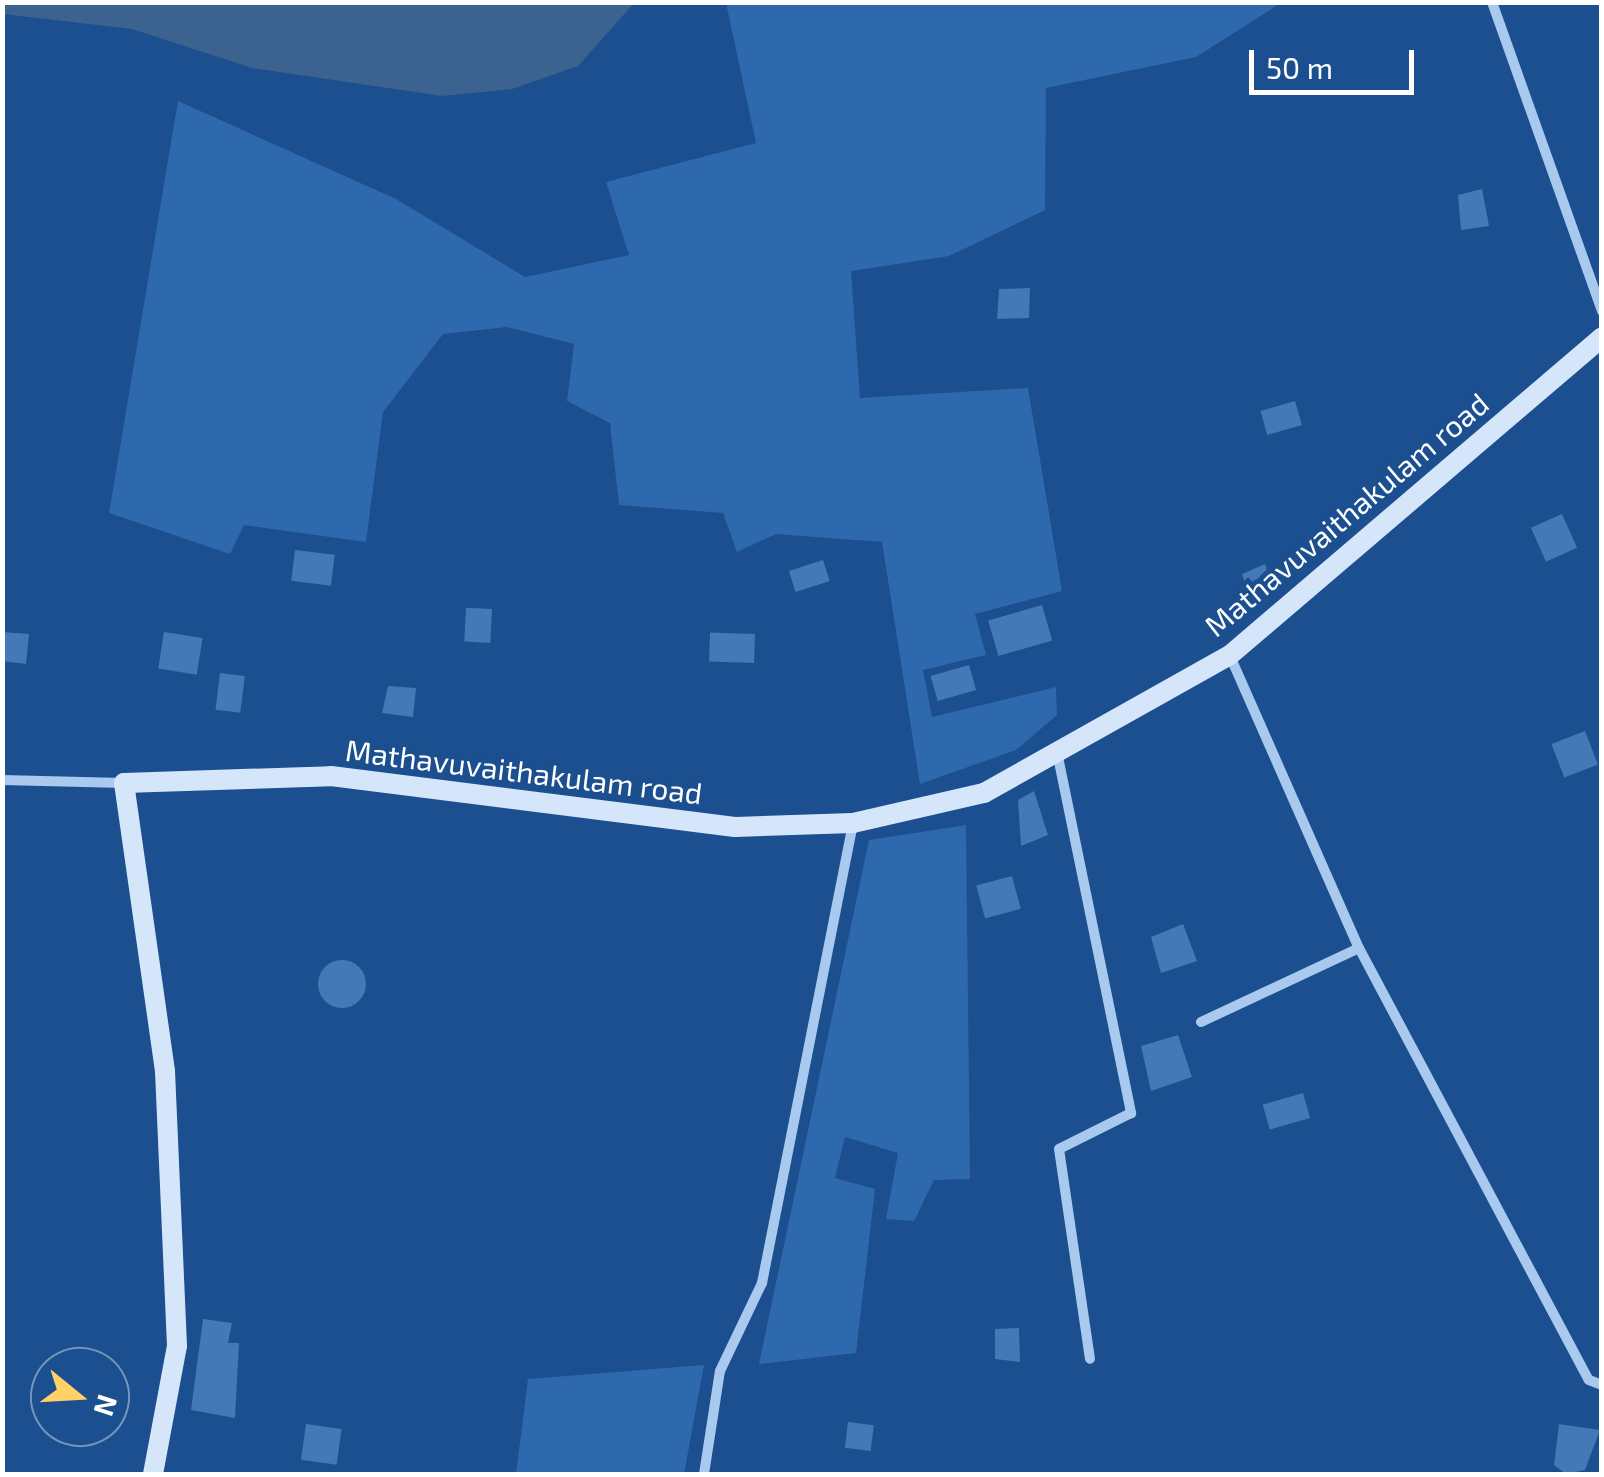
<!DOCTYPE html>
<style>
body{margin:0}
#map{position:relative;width:1604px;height:1477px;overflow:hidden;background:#1b4f8f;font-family:"Exo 2",sans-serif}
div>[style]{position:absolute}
.green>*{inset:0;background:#2e69ad}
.water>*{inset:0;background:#3c6290}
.building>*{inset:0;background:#4478b7;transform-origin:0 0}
.round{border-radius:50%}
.street>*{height:10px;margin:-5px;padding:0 5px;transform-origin:5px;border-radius:5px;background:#a9c9ee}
.secondary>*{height:20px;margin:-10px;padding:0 10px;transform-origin:10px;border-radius:10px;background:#d6e6fa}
span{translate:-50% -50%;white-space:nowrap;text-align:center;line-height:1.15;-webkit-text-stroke:10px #1b4f8f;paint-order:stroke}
.street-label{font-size:30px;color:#fff}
.frame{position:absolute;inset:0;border:5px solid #fff;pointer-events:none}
.north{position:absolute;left:30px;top:1347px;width:100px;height:100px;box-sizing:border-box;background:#1b4f8f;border:2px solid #7695bc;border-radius:50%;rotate:108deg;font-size:28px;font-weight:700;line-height:40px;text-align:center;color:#fff}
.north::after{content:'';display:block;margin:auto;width:35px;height:45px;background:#ffd166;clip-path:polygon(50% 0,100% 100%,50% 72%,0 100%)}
.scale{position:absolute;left:1249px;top:50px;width:165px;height:45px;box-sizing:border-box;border:5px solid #fff;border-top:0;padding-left:12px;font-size:30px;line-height:35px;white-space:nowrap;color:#fff;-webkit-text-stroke:8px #1b4f8f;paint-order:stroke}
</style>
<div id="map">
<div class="green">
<i style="clip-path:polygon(726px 3px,1281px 3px,1196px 57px,1046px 88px,1045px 210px,949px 256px,851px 271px,860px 398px,1028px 388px,1062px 591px,975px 614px,986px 655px,923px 670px,932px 717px,1056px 687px,1057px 715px,1016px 750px,920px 784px,882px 542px,776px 534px,737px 552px,723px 513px,619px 505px,610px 423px,567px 401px,574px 344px,507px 327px,443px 334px,383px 412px,366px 542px,244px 525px,230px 554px,109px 513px,178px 101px,396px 199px,525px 277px,629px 255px,606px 182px,756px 143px)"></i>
<i style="clip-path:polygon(966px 825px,970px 1179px,934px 1180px,914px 1221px,886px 1219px,898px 1153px,845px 1137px,835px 1178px,875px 1189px,856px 1353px,759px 1364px,869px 840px)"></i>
<i style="clip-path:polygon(704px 1365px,684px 1474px,516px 1474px,528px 1379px)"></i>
</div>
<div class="water">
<i style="clip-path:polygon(3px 2px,634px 2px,634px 3px,578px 66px,512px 89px,442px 96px,252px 68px,132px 29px,3px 14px)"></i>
</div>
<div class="building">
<i style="clip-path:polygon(1482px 189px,1489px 226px,1461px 230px,1458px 195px)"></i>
<i style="clip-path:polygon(1030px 288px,1029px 318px,997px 319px,999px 289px)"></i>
<i style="left:1295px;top:401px;width:25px;height:36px;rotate:74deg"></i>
<i style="left:1562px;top:514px;width:37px;height:34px;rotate:66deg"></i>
<i style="left:295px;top:550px;width:40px;height:31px;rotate:7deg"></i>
<i style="left:823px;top:560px;width:22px;height:36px;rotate:72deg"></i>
<i style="clip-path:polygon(1265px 564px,1272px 587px,1249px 596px,1242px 574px)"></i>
<i style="left:1042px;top:605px;width:37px;height:56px;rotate:74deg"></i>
<i style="left:492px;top:609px;width:34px;height:26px;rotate:93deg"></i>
<i style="clip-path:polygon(2px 632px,29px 634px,26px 664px,2px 661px)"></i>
<i style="left:164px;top:632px;width:39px;height:37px;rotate:9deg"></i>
<i style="left:755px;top:634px;width:29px;height:45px;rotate:92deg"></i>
<i style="left:969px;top:665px;width:26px;height:40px;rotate:74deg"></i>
<i style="left:220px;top:673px;width:25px;height:37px;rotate:7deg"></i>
<i style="clip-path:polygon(388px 686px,416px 688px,413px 717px,382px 713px)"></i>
<i style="left:1585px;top:731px;width:36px;height:36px;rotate:69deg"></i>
<i style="clip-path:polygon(1034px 791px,1048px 835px,1021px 846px,1018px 800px)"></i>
<i style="left:1012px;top:876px;width:34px;height:37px;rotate:75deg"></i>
<i style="clip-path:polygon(1183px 924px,1197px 961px,1161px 973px,1151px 937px)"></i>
<i class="round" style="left:318px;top:960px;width:48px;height:48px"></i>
<i style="clip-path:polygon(1178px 1035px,1192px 1077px,1151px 1091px,1141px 1046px)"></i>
<i style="left:1303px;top:1093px;width:26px;height:42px;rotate:74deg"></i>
<i style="clip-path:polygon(203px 1319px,232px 1323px,228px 1343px,239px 1343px,235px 1418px,191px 1410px)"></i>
<i style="clip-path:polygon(1019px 1328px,1020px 1362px,995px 1359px,995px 1329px)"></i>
<i style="left:848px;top:1422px;width:26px;height:26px;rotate:7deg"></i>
<i style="left:306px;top:1424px;width:36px;height:36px;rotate:8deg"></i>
<i style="clip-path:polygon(1559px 1424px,1600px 1430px,1585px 1470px,1566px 1474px,1554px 1465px)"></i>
</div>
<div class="street">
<i style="left:1492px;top:2px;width:328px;rotate:70.4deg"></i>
<i style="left:1230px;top:656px;width:319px;rotate:66.2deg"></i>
<i style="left:1359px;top:948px;width:489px;rotate:62deg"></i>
<i style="left:1589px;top:1380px;width:14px;rotate:21deg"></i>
<i style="left:1057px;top:752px;width:369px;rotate:78.4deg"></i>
<i style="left:1131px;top:1113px;width:80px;rotate:153.4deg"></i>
<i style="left:1059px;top:1149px;width:212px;rotate:81.6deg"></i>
<i style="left:2px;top:780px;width:122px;rotate:1.4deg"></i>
<i style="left:1201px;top:1022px;width:174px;rotate:-25.1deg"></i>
<i style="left:704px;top:1474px;width:104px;rotate:-81.2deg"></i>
<i style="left:720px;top:1371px;width:98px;rotate:-64.5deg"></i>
<i style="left:762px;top:1283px;width:468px;rotate:-78.8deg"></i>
</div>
<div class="secondary">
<i style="left:153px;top:1474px;width:130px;rotate:-79.4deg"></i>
<i style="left:177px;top:1346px;width:275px;rotate:-92.5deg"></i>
<i style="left:165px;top:1071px;width:291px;rotate:-98.1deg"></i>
<i style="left:124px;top:783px;width:207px;rotate:-1.9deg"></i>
<i style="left:331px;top:776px;width:407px;rotate:7.2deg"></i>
<i style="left:735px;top:827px;width:118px;rotate:-1.9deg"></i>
<i style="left:853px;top:823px;width:134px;rotate:-12.9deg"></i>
<i style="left:984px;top:793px;width:282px;rotate:-29.3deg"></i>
<i style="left:1230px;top:655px;width:489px;rotate:-40.5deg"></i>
</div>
<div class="street-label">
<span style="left:1346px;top:514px;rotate:-40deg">Mathavuvaithakulam road</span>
<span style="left:524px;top:771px;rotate:7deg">Mathavuvaithakulam road</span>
</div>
<div class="frame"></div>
<div class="north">N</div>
<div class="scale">50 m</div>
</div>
